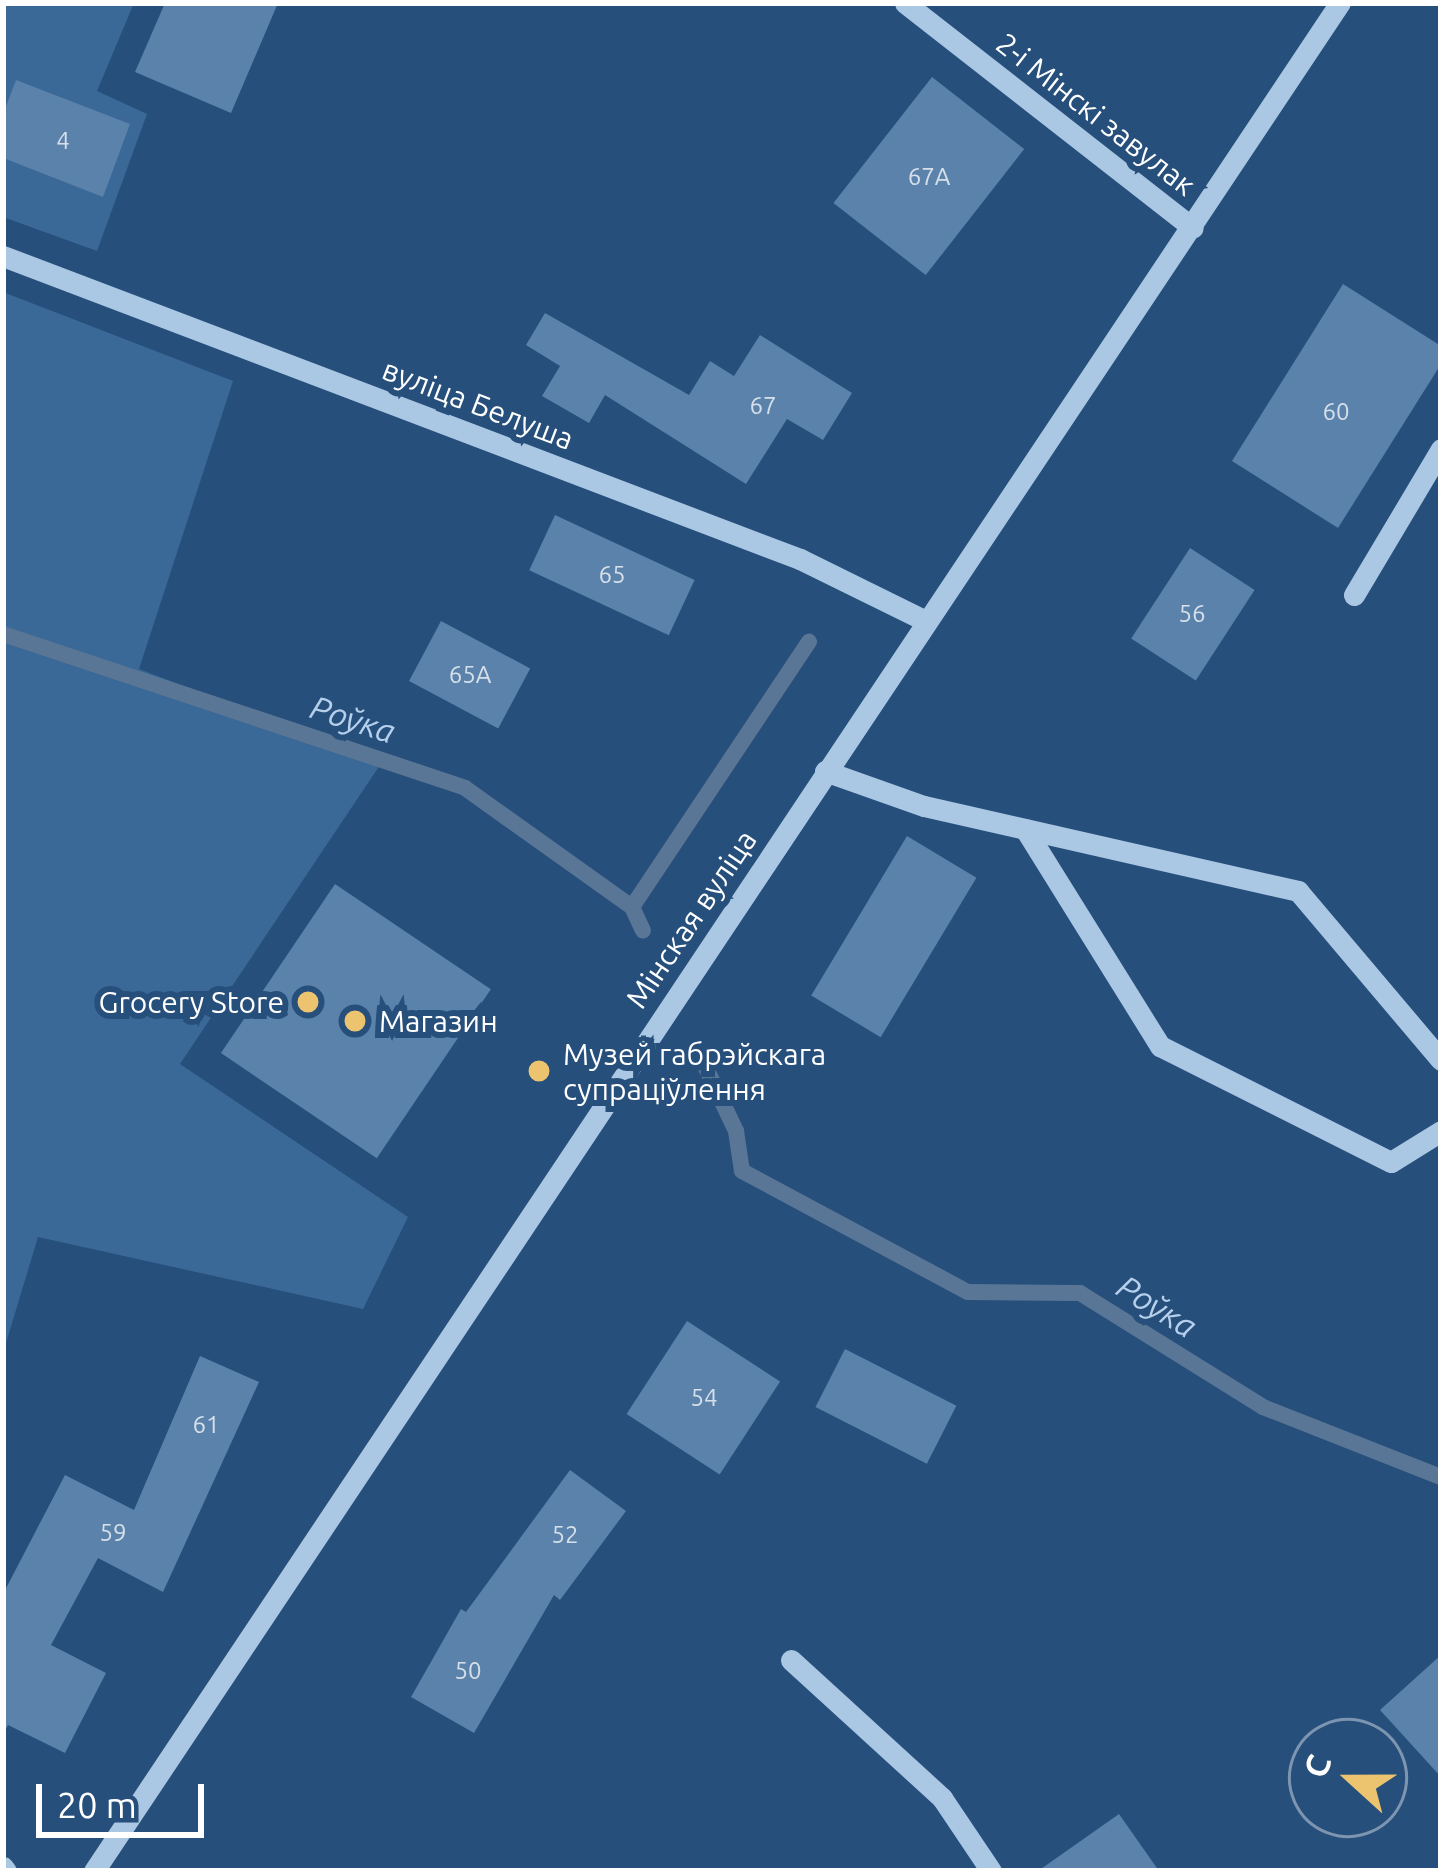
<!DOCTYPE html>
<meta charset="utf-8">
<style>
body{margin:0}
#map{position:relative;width:1444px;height:1874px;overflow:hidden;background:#264f7b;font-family:Ubuntu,sans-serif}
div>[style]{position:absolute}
.green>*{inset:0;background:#3a6998}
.stream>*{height:16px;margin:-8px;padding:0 8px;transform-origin:8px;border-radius:8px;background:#5a7696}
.building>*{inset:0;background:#5b82ab;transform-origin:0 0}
.minor>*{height:21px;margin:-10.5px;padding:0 10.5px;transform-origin:10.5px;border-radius:10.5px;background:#aac7e4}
.dots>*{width:33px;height:33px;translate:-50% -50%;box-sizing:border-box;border:6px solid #264f7b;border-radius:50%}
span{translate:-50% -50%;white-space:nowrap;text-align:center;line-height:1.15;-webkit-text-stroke:12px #264f7b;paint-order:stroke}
.number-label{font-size:24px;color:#d6e0ea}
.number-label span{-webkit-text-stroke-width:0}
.street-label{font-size:30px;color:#fff}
.poi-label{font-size:30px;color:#fff}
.right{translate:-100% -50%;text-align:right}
.left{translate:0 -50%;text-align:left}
.water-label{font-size:33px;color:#b6d0ec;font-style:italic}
.frame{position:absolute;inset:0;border:6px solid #fff;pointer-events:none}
.north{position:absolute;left:1288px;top:1718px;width:120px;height:120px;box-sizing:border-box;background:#264f7b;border:3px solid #7d95b0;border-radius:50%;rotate:291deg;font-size:33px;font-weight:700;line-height:48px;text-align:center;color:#fff}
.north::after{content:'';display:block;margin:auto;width:42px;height:54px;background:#ecc470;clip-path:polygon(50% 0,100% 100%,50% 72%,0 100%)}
.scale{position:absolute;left:36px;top:1784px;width:168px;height:54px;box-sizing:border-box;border:6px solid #fff;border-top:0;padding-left:15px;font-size:36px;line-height:42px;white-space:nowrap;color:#fff;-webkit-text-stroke:9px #264f7b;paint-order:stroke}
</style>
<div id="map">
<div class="green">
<i style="clip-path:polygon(3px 3px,134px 3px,97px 91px,147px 114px,97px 251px,3px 217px,3px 158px,102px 196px,16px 81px,3px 114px)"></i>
<i style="clip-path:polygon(3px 292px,233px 381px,139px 669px,382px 762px,180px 1064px,408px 1217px,363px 1309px,38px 1237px,3px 1353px)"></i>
</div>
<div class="stream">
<i style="left:3px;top:634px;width:487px;rotate:18.4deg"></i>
<i style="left:465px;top:788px;width:205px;rotate:35.5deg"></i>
<i style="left:632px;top:907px;width:26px;rotate:65deg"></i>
<i style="left:632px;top:907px;width:319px;rotate:-56.3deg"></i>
<i style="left:706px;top:1068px;width:70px;rotate:64.5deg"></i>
<i style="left:736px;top:1131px;width:40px;rotate:81.5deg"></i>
<i style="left:742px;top:1171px;width:256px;rotate:28.2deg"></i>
<i style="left:968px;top:1292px;width:112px;rotate:0.5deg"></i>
<i style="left:1080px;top:1293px;width:216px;rotate:31.9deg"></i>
<i style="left:1263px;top:1407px;width:191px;rotate:21.5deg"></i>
</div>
<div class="building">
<i style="clip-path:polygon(165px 3px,278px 3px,231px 113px,135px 72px)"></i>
<i style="left:932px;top:77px;width:117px;height:160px;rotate:38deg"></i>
<i style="clip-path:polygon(16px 80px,130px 124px,103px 197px,3px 158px,3px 114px)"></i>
<i style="clip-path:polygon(1343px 284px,1441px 346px,1441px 364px,1338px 528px,1232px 461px)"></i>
<i style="clip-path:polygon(545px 313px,689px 395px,710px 361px,734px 376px,760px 335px,852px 393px,823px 440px,787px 419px,746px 484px,605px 395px,589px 423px,542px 396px,560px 366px,526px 345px)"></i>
<i style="left:555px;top:515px;width:154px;height:61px;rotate:25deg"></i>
<i style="left:1190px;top:548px;width:77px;height:108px;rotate:33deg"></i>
<i style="left:441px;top:621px;width:101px;height:68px;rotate:28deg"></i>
<i style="left:907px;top:836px;width:81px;height:186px;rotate:31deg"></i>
<i style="left:335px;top:884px;width:188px;height:204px;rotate:34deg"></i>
<i style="left:687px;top:1321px;width:111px;height:111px;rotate:33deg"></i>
<i style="left:845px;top:1349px;width:125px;height:65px;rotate:27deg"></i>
<i style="clip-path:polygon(200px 1356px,259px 1382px,163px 1592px,98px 1558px,51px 1645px,106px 1673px,65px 1753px,8px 1725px,3px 1734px,3px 1594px,65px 1475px,134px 1510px)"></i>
<i style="clip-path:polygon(570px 1470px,626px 1511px,560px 1600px,554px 1595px,474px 1733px,411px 1697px,461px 1609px,466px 1612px)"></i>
<i style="clip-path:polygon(1441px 1655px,1441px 1777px,1380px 1710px)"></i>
<i style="clip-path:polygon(1119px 1814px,1159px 1871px,1038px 1871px)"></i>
</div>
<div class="minor">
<i style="left:905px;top:3px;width:365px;rotate:38deg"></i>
<i style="left:3px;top:256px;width:853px;rotate:20.82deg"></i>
<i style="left:800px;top:559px;width:140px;rotate:26.2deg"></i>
<i style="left:1354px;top:595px;width:170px;rotate:-59.2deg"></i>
<i style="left:825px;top:771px;width:105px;rotate:19.5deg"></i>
<i style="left:924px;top:806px;width:384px;rotate:12.8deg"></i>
<i style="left:1298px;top:891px;width:221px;rotate:49.8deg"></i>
<i style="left:1025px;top:829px;width:256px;rotate:58.1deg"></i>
<i style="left:1160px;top:1046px;width:258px;rotate:26.7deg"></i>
<i style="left:1391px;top:1162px;width:59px;rotate:-31.8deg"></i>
<i style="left:791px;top:1660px;width:205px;rotate:42.4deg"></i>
<i style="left:942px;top:1798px;width:88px;rotate:56.1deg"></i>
<i style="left:3px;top:1867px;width:5px;rotate:53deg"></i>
<i style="left:94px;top:1871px;width:2245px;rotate:-56.3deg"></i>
</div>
<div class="dots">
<i style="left:308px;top:1002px;background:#ecc470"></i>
<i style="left:355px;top:1021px;background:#ecc470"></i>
<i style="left:539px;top:1071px;background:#ecc470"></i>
</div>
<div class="number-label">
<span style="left:63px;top:141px">4</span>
<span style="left:929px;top:177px">67А</span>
<span style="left:763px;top:406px">67</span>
<span style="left:1336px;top:412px">60</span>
<span style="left:612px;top:575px">65</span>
<span style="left:1192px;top:614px">56</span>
<span style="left:470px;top:675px">65А</span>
<span style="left:704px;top:1398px">54</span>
<span style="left:206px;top:1425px">61</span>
<span style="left:113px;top:1533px">59</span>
<span style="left:565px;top:1535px">52</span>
<span style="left:468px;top:1671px">50</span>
</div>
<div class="street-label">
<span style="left:1096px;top:114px;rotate:38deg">2-і Мінскі завулак</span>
<span style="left:478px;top:404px;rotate:21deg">вуліца Белуша</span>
<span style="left:691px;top:919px;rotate:-56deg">Мінская вуліца</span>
</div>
<div class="poi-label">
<span class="right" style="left:284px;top:1002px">Grocery Store</span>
<span class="left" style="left:379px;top:1021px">Магазин</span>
<span class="left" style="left:563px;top:1071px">Музей габрэйскага<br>супраціўлення</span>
</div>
<div class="water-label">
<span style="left:353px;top:719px;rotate:18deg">Роўка</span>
<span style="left:1157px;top:1306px;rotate:32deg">Роўка</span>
</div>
<div class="frame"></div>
<div class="north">С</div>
<div class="scale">20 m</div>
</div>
